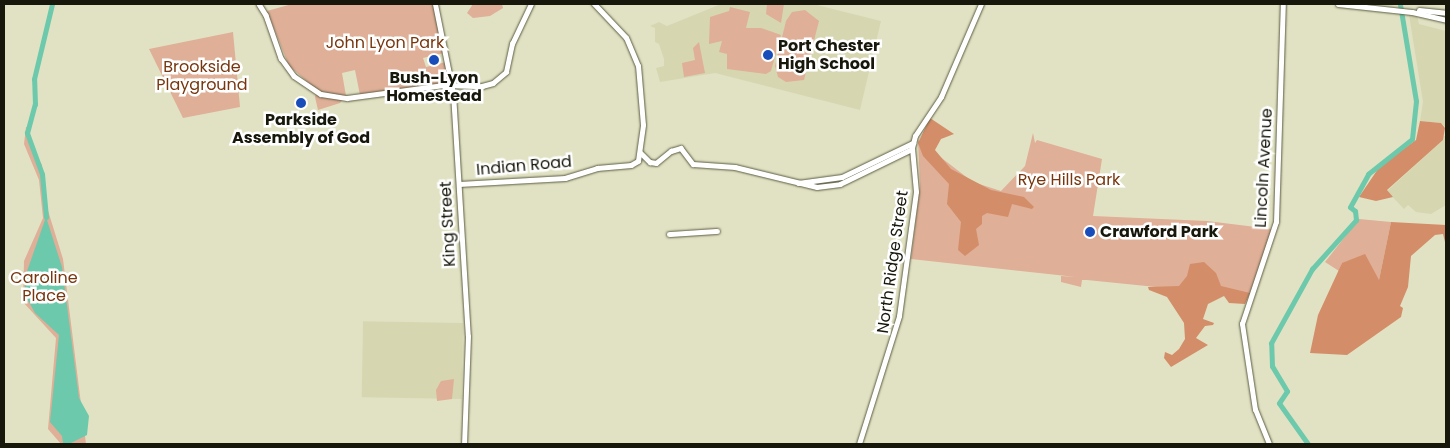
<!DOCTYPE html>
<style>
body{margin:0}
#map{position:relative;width:1450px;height:448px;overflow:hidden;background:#e1e2c3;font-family:Poppins,sans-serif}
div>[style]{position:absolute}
.built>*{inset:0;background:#d6d7b1;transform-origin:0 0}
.green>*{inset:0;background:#dfaf97}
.forest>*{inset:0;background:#d48d69}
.water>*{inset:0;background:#6cc9ab}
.river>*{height:5px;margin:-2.5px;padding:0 2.5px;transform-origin:2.5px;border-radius:2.5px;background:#6cc9ab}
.roads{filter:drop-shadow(0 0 1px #5d5d43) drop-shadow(0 0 1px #5d5d43)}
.minor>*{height:4.5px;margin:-2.25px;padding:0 2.25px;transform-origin:2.25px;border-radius:2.25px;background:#fff}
.major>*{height:5px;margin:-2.5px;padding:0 2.5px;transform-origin:2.5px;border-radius:2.5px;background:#fff}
.dots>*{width:14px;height:14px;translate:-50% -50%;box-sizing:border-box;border:2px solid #fff;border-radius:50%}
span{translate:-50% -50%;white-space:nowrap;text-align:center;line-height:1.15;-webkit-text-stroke:5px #fff;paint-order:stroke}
.park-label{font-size:16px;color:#77360d}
.poi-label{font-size:16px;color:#17170c;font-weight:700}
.left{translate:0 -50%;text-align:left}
.street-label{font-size:16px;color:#17170c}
.frame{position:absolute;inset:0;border:5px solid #17170c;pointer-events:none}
</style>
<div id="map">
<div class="built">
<i style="clip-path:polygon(721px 4px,813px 4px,881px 21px,860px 110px,715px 73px,660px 82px,656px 68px,664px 66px,664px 59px,659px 44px,655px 42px,655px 28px,650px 26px,659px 22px,667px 26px)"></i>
<i style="clip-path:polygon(1409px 15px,1417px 16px,1419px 24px,1446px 31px,1446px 128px,1441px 123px,1420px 121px,1423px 102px)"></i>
<i style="clip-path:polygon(1443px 136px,1446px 136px,1446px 205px,1431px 214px,1416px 212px,1408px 205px,1404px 209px,1387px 191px,1443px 140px)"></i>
<i style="left:463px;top:323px;width:76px;height:100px;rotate:91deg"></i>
</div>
<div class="green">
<i style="clip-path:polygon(292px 4px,433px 4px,444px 53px,423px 58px,426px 67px,446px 62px,448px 78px,442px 83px,360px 95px,355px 70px,342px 73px,346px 96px,340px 103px,318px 110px,315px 97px,317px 90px,289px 66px,267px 11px)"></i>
<i style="clip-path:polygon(473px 4px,502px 4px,503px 8px,490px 16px,473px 18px,467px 13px)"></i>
<i style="clip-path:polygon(767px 4px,784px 4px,781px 23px,766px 14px)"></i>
<i style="clip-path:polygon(730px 7px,750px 12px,746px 28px,761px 28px,781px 35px,771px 71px,766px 74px,727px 69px,727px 54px,719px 52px,722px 41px,709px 44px,710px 17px,729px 11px)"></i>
<i style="clip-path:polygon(805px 10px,819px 21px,804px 80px,786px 82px,778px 77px,775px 66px,786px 21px,792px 12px)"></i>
<i style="clip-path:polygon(233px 32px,240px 107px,183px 118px,149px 49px)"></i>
<i style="clip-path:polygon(699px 42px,705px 73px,684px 77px,682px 63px,695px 60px,693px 48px)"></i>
<i style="clip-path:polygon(26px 127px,30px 127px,30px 145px,42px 165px,45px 201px,63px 259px,86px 444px,61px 444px,48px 429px,56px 338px,23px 302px,24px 261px,43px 218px,39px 180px,24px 144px)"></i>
<i style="clip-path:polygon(1033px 133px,1035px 143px,1037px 140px,1102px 159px,1093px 216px,1207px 221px,1272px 229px,1250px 293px,1245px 296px,1087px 280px,1082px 280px,1081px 287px,1061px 282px,1061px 276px,1076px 277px,911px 259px,920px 186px,918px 140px,973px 182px,1001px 191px,1025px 166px)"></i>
<i style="clip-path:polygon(1359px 219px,1391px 222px,1379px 280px,1342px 263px,1339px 271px,1325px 262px)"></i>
<i style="clip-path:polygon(454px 379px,452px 399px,437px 401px,436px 390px,441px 381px)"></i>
</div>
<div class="forest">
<i style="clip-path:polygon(930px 118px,954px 134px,941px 139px,935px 150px,951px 169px,991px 190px,1024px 197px,1034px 207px,1032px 209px,1012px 204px,1008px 217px,987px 213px,982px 216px,982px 224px,976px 229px,979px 245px,965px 256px,958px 250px,961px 222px,947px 204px,949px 184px,923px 156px,918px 143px)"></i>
<i style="clip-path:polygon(1420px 121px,1441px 123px,1445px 128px,1443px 140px,1387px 190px,1393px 197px,1376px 201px,1359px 197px,1380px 166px,1416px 140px)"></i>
<i style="clip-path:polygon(1391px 222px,1446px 225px,1446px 246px,1443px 234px,1435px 235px,1411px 256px,1408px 287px,1400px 306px,1403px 308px,1401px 317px,1347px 355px,1310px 353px,1318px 315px,1342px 263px,1365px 254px,1379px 280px)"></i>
<i style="clip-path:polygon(1204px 262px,1216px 273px,1221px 286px,1250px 293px,1245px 304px,1229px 303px,1224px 296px,1208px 304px,1203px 319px,1214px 323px,1213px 325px,1205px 326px,1196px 338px,1208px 345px,1171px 367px,1164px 358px,1165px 352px,1172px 355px,1179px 349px,1185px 339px,1184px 323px,1167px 297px,1149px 290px,1148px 287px,1179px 286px,1187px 276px,1190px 264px)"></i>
</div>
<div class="water">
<i style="clip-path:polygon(46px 217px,62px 267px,79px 398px,89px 416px,87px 435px,71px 443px,63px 443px,62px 436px,50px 422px,59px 335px,35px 313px,25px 295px,25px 277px)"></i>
</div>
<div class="river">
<i style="left:46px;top:217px;width:43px;rotate:-95.3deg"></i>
<i style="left:42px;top:174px;width:44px;rotate:-110.1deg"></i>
<i style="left:27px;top:133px;width:30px;rotate:-75deg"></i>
<i style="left:35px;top:104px;width:25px;rotate:-92deg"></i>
<i style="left:34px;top:79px;width:77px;rotate:-76.5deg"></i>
<i style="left:1308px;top:444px;width:50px;rotate:-125.3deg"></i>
<i style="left:1279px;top:403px;width:14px;rotate:-56deg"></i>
<i style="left:1287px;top:391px;width:29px;rotate:-121deg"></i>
<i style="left:1272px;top:366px;width:23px;rotate:-92deg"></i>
<i style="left:1271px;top:343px;width:85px;rotate:-61deg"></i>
<i style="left:1312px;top:269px;width:66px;rotate:-48.1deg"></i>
<i style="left:1356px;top:220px;width:9px;rotate:-96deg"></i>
<i style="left:1355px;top:211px;width:6px;rotate:-141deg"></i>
<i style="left:1350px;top:207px;width:38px;rotate:-61deg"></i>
<i style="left:1368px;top:174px;width:56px;rotate:-38.5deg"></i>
<i style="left:1412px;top:139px;width:38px;rotate:-84deg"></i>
<i style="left:1416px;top:101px;width:98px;rotate:-99.4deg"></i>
</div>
<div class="roads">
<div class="minor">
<i style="left:259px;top:4px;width:13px;rotate:58deg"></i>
<i style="left:266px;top:15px;width:46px;rotate:70.8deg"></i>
<i style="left:281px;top:58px;width:22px;rotate:54deg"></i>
<i style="left:294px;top:76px;width:32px;rotate:34deg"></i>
<i style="left:321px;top:94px;width:26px;rotate:9deg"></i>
<i style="left:347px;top:98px;width:99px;rotate:-7.6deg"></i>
<i style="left:445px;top:85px;width:37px;rotate:2deg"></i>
<i style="left:482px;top:86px;width:11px;rotate:-15deg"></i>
<i style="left:493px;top:83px;width:17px;rotate:-40deg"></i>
<i style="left:506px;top:72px;width:29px;rotate:-78deg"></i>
<i style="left:512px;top:44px;width:44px;rotate:-64.6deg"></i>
<i style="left:641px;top:153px;width:13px;rotate:45deg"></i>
<i style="left:650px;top:162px;width:6px;rotate:9deg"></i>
<i style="left:656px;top:163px;width:19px;rotate:-39deg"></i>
<i style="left:671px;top:151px;width:10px;rotate:-17deg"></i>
<i style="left:681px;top:148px;width:20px;rotate:53deg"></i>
<i style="left:693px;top:164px;width:42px;rotate:4.1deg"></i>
<i style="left:735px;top:167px;width:84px;rotate:13.7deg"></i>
<i style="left:817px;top:187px;width:23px;rotate:-7deg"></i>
<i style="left:840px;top:184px;width:80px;rotate:-25.9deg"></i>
<i style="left:798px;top:183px;width:44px;rotate:-7.8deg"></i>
<i style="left:842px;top:177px;width:79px;rotate:-25.6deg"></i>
<i style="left:459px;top:184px;width:106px;rotate:-3.2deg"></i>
<i style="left:565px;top:178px;width:34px;rotate:-17deg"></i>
<i style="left:597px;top:168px;width:34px;rotate:-5deg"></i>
<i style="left:631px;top:165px;width:8px;rotate:-30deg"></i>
<i style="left:638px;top:161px;width:36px;rotate:-82deg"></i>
<i style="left:643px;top:125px;width:59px;rotate:-94.8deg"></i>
<i style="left:638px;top:66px;width:30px;rotate:-113deg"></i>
<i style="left:626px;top:38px;width:47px;rotate:-133.3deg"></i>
<i style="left:669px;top:234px;width:48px;rotate:-3.6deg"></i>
<i style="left:859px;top:444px;width:134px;rotate:-72.6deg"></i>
<i style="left:899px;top:316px;width:125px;rotate:-82.2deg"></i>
<i style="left:916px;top:192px;width:44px;rotate:-95.2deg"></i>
<i style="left:912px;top:148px;width:12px;rotate:-76deg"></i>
<i style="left:915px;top:136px;width:47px;rotate:-56.3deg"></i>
<i style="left:941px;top:97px;width:101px;rotate:-66.7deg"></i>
<i style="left:1269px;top:444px;width:37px;rotate:-112deg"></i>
<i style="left:1255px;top:410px;width:87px;rotate:-98.6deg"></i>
<i style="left:1242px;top:324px;width:108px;rotate:-71.6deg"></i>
<i style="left:1276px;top:222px;width:218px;rotate:-88.2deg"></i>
</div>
<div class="major">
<i style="left:435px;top:4px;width:91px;rotate:78.6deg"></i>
<i style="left:453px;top:93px;width:243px;rotate:86.5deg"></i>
<i style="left:468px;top:336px;width:108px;rotate:92.1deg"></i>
<i style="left:1338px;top:4px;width:74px;rotate:6.2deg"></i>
<i style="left:1412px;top:12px;width:35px;rotate:13deg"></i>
<i style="left:1419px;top:10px;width:27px;rotate:6deg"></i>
</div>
</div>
<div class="dots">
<i style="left:768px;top:55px;background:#194db9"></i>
<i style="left:434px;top:60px;background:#194db9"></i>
<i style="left:301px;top:103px;background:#194db9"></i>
<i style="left:1090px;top:232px;background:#194db9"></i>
</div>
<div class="park-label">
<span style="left:385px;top:43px">John Lyon Park</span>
<span style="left:202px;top:76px">Brookside<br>Playground</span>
<span style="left:1069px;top:180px">Rye Hills Park</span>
<span style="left:44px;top:287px">Caroline<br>Place</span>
</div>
<div class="poi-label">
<span class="left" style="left:778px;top:55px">Port Chester<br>High School</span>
<span style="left:434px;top:87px">Bush-Lyon<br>Homestead</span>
<span style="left:301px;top:129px">Parkside<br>Assembly of God</span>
<span class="left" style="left:1100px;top:232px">Crawford Park</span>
</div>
<div class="street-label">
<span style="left:524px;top:166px;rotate:-5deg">Indian Road</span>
<span style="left:1264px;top:168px;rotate:-87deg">Lincoln Avenue</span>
<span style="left:448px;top:224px;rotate:-93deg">King Street</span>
<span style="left:893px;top:262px;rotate:-82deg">North Ridge Street</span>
</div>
<div class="frame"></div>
</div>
